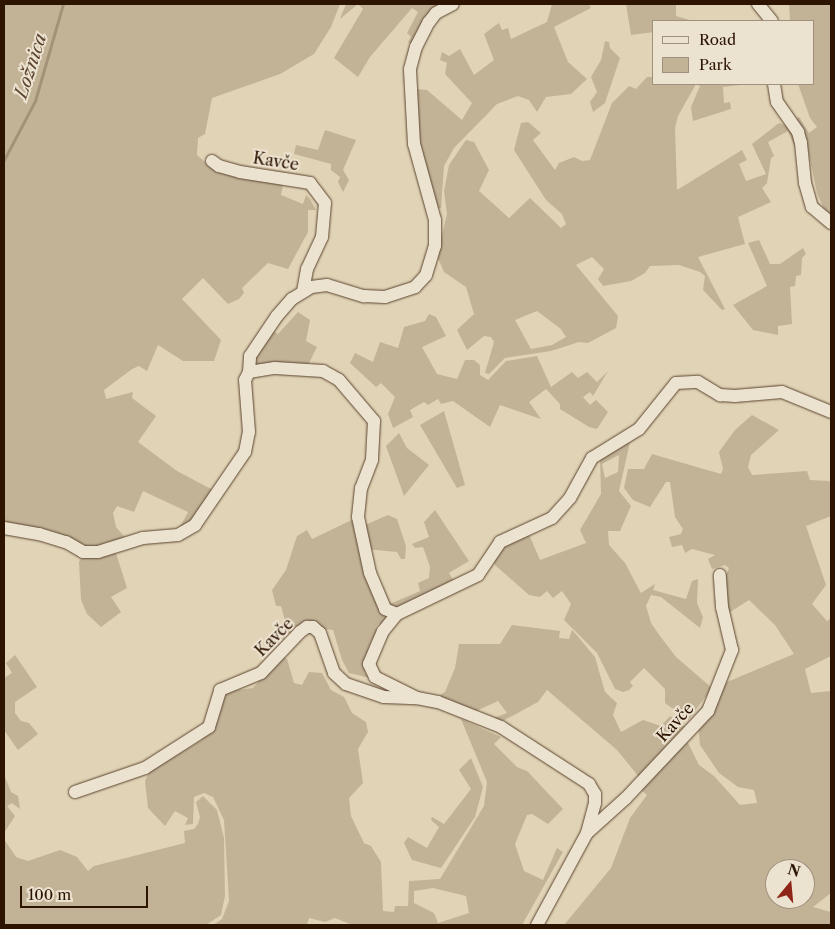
<!DOCTYPE html>
<meta charset="utf-8">
<style>
body{margin:0}
#map{position:relative;width:835px;height:929px;overflow:hidden;background:#e1d3b6;font-family:"Libre Caslon Text",serif}
div>[style]{position:absolute}
.green>*{inset:0;background:#c2b397}
.stream>*{height:2.5px;margin:-1.25px;padding:0 1.25px;transform-origin:1.25px;border-radius:1.25px;background:#a49278}
.roads{filter:drop-shadow(0 0 1px #5a442e) drop-shadow(0 0 1px #5a442e)}
.minor>*{height:12px;margin:-6px;padding:0 6px;transform-origin:6px;border-radius:6px;background:#ece2d0}
span{translate:-50% -50%;white-space:nowrap;text-align:center;line-height:1.15;-webkit-text-stroke:4px #ece2d0;paint-order:stroke}
.street-label{font-size:16px;color:#2d1400}
.water-label{font-size:18px;color:#5d4630;font-style:italic}
.frame{position:absolute;inset:0;border:5px solid #2d1400;pointer-events:none}
.legend{position:absolute;left:652px;top:20px;width:162px;height:65px;box-sizing:border-box;background:#ece2d0;border:1px solid #a0907d;margin:0;padding:6px 9px;list-style:none;font-size:15px;color:#2d1400}
.legend li{display:flex;align-items:center;gap:10px;height:25px}
.legend b{width:25px;border:1px solid #a0907d}
.north{position:absolute;left:765px;top:859px;width:50px;height:50px;box-sizing:border-box;background:#ece2d0;border:1px solid #a0907d;border-radius:50%;rotate:17deg;font-size:14px;font-weight:700;line-height:20px;text-align:center;color:#2d1400}
.north::after{content:'';display:block;margin:auto;width:18px;height:22px;background:#8f2418;clip-path:polygon(50% 0,100% 100%,50% 72%,0 100%)}
.scale{position:absolute;left:20px;top:886px;width:128px;height:22px;box-sizing:border-box;border:2px solid #2d1400;border-top:0;padding-left:6px;font-size:15px;line-height:18px;white-space:nowrap;color:#2d1400;-webkit-text-stroke:4px #ece2d0;paint-order:stroke}
</style>
<div id="map">
<div class="green">
<i style="clip-path:polygon(4px 4px,340px 4px,331px 27px,314px 54px,280px 74px,212px 98px,205px 134px,198px 138px,197px 155px,206px 163px,283px 185px,281px 195px,303px 204px,306px 195px,310px 199px,316px 210px,308px 210px,308px 232px,288px 269px,268px 263px,242px 288px,244px 293px,239px 299px,228px 304px,203px 278px,182px 299px,221px 340px,214px 361px,183px 361px,158px 345px,147px 371px,139px 366px,132px 369px,104px 390px,106px 399px,133px 392px,132px 398px,156px 416px,138px 442px,177px 471px,213px 490px,200px 513px,176px 534px,188px 512px,143px 491px,134px 512px,117px 506px,113px 513px,116px 527px,128px 541px,94px 550px,4px 527px)"></i>
<i style="clip-path:polygon(346px 4px,447px 4px,412px 45px,408px 42px,411px 37px,407px 33px,418px 12px,412px 8px,370px 57px,358px 77px,334px 58px,363px 9px,358px 4px,340px 19px)"></i>
<i style="clip-path:polygon(552px 4px,589px 4px,591px 8px,554px 27px,568px 62px,587px 79px,571px 94px,546px 97px,537px 112px,529px 100px,518px 96px,497px 104px,454px 148px,444px 166px,441px 208px,437px 208px,419px 137px,416px 89px,427px 90px,462px 120px,472px 103px,445px 74px,447px 63px,440px 60px,442px 52px,449px 56px,460px 49px,474px 75px,494px 60px,484px 34px,499px 23px,502px 30px,508px 28px,511px 39px,547px 22px)"></i>
<i style="clip-path:polygon(626px 4px,676px 4px,676px 16px,693px 21px,654px 21px,654px 32px,631px 35px)"></i>
<i style="clip-path:polygon(789px 4px,831px 4px,831px 215px,824px 209px,817px 193px,807px 145px,794px 120px,799px 117px,809px 133px,817px 127px,810px 118px,798px 84px,814px 84px,814px 21px,790px 21px)"></i>
<i style="clip-path:polygon(605px 41px,609px 42px,610px 48px,620px 58px,605px 103px,593px 112px,590px 102px,597px 92px,591px 77px,601px 60px)"></i>
<i style="clip-path:polygon(evenodd,647px 77px,654px 77px,654px 84px,748px 84px,723px 87px,724px 103px,730px 102px,731px 109px,693px 121px,691px 107px,700px 86px,696px 84px,678px 116px,675px 128px,677px 190px,742px 150px,747px 160px,739px 164px,746px 181px,766px 174px,752px 144px,779px 123px,785px 125px,787px 122px,810px 173px,813px 189px,788px 131px,768px 142px,774px 156px,771px 158px,767px 183px,762px 188px,771px 202px,738px 217px,745px 244px,698px 257px,725px 309px,722px 310px,703px 290px,705px 276px,700px 272px,679px 265px,650px 266px,645px 273px,631px 281px,603px 286px,598px 279px,604px 269px,592px 257px,576px 265px,618px 316px,616px 328px,588px 343px,579px 342px,551px 351px,505px 358px,489px 374px,485px 373px,494px 342px,491px 337px,484px 336px,467px 350px,457px 330px,474px 314px,466px 287px,444px 272px,437px 256px,447px 214px,444px 191px,449px 165px,466px 140px,474px 142px,489px 170px,479px 191px,509px 218px,530px 198px,561px 228px,566px 224px,562px 214px,546px 200px,514px 150px,521px 123px,528px 122px,541px 133px,533px 140px,555px 170px,559px 163px,574px 157px,582px 161px,590px 160px,612px 103px,629px 86px,636px 89px,647px 77px,537px 311px,561px 329px,566px 337px,552px 345px,531px 349px,515px 320px,537px 311px)"></i>
<i style="clip-path:polygon(325px 130px,356px 140px,343px 170px,349px 180px,343px 192px,338px 182px,340px 177px,331px 170px,331px 164px,294px 154px,296px 145px,318px 150px)"></i>
<i style="clip-path:polygon(759px 240px,770px 264px,780px 264px,803px 248px,806px 254px,802px 258px,801px 275px,796px 276px,795px 286px,790px 287px,792px 324px,778px 326px,778px 335px,753px 330px,733px 305px,767px 286px,748px 243px)"></i>
<i style="clip-path:polygon(298px 312px,310px 320px,306px 341px,317px 347px,306px 369px,254px 367px,252px 360px,273px 331px,278px 334px)"></i>
<i style="clip-path:polygon(429px 314px,436px 317px,446px 336px,422px 347px,437px 374px,457px 379px,465px 360px,474px 360px,480px 365px,480px 375px,488px 380px,506px 361px,537px 356px,551px 387px,572px 372px,578px 378px,587px 372px,597px 382px,608px 371px,593px 396px,590px 392px,583px 397px,590px 405px,596px 400px,608px 412px,597px 429px,589px 427px,560px 409px,560px 404px,546px 389px,529px 402px,541px 419px,500px 405px,490px 427px,453px 401px,441px 404px,438px 399px,428px 405px,424px 402px,410px 410px,413px 417px,393px 428px,388px 414px,395px 397px,381px 383px,376px 387px,350px 363px,355px 353px,373px 362px,380px 342px,398px 348px,404px 327px,425px 321px)"></i>
<i style="clip-path:polygon(444px 411px,465px 485px,457px 488px,420px 425px)"></i>
<i style="clip-path:polygon(evenodd,752px 415px,779px 430px,751px 455px,748px 467px,752px 475px,807px 471px,810px 480px,831px 481px,831px 516px,806px 526px,826px 585px,812px 604px,827px 621px,831px 618px,831px 656px,805px 669px,811px 693px,831px 691px,831px 893px,813px 907px,831px 912px,831px 925px,564px 925px,611px 868px,630px 818px,647px 795px,640px 789px,687px 741px,699px 765px,714px 776px,740px 805px,757px 803px,754px 790px,738px 787px,719px 773px,700px 745px,698px 726px,727px 682px,794px 654px,775px 625px,749px 600px,727px 614px,726px 575px,729px 568px,725px 565px,712px 569px,708px 559px,715px 555px,692px 549px,685px 553px,682px 545px,672px 547px,669px 537px,681px 534px,683px 529px,675px 517px,670px 482px,666px 482px,650px 507px,633px 500px,624px 488px,628px 469px,644px 469px,652px 454px,721px 474px,723px 469px,719px 452px,735px 430px,752px 415px,775px 869px,805px 869px,805px 899px,775px 899px,775px 869px)"></i>
<i style="clip-path:polygon(399px 433px,407px 448px,429px 465px,404px 496px,386px 446px)"></i>
<i style="clip-path:polygon(evenodd,630px 442px,619px 491px,631px 506px,620px 531px,608px 531px,609px 545px,625px 563px,641px 593px,655px 584px,653px 590px,686px 599px,692px 581px,698px 579px,697px 603px,703px 617px,700px 628px,661px 597px,651px 595px,646px 606px,651px 623px,660px 636px,676px 657px,712px 688px,688px 720px,665px 703px,665px 689px,644px 668px,630px 682px,633px 686px,629px 690px,623px 692px,615px 689px,597px 653px,564px 620px,571px 604px,562px 591px,553px 598px,547px 591px,540px 597px,529px 595px,495px 565px,493px 558px,498px 549px,528px 532px,540px 560px,586px 543px,580px 530px,601px 494px,600px 458px,630px 442px,619px 455px,618px 472px,605px 478px,602px 464px,619px 455px)"></i>
<i style="clip-path:polygon(435px 510px,469px 561px,449px 573px,456px 585px,402px 610px,385px 606px,420px 591px,418px 583px,429px 578px,430px 567px,423px 547px,415px 548px,412px 544px,429px 537px,424px 522px)"></i>
<i style="clip-path:polygon(388px 515px,397px 519px,406px 546px,405px 559px,401px 559px,397px 552px,366px 549px,363px 526px)"></i>
<i style="clip-path:polygon(356px 518px,377px 603px,386px 619px,384px 627px,379px 623px,375px 628px,380px 631px,372px 639px,366px 656px,365px 673px,370px 678px,349px 673px,342px 660px,333px 630px,296px 626px,289px 635px,281px 606px,276px 606px,272px 590px,286px 570px,297px 536px,307px 530px,312px 539px)"></i>
<i style="clip-path:polygon(115px 550px,127px 588px,111px 597px,121px 612px,101px 627px,87px 614px,81px 600px,79px 562px,81px 558px)"></i>
<i style="clip-path:polygon(evenodd,512px 625px,560px 631px,559px 638px,569px 639px,572px 630px,575px 633px,595px 657px,605px 692px,617px 703px,613px 715px,621px 732px,643px 720px,661px 726px,670px 716px,688px 729px,639px 777px,617px 750px,547px 690px,538px 702px,499px 723px,437px 697px,445px 692px,455px 668px,459px 644px,500px 644px,512px 625px,498px 701px,507px 713px,494px 718px,474px 712px,498px 701px)"></i>
<i style="clip-path:polygon(15px 655px,37px 687px,15px 702px,15px 713px,21px 721px,29px 723px,38px 734px,18px 750px,4px 730px,4px 678px,12px 673px,6px 663px)"></i>
<i style="clip-path:polygon(evenodd,281px 656px,287px 659px,294px 683px,302px 685px,309px 672px,322px 673px,331px 690px,344px 697px,352px 713px,366px 722px,368px 732px,358px 749px,363px 783px,349px 798px,351px 816px,364px 843px,371px 846px,381px 862px,383px 911px,394px 912px,395px 906px,408px 906px,409px 881px,440px 879px,484px 806px,487px 782px,461px 719px,501px 737px,494px 744px,517px 767px,527px 771px,563px 809px,548px 824px,532px 814px,527px 815px,515px 844px,524px 871px,543px 880px,557px 848px,563px 852px,522px 925px,352px 925px,335px 918px,325px 922px,309px 918px,307px 925px,213px 925px,222px 919px,229px 901px,224px 820px,213px 797px,204px 793px,194px 797px,193px 824px,185px 825px,188px 818px,175px 811px,165px 826px,148px 808px,145px 781px,149px 772px,202px 740px,211px 729px,217px 701px,228px 691px,253px 688px,281px 656px,433px 888px,466px 896px,469px 913px,438px 923px,434px 913px,414px 903px,414px 891px,433px 888px)"></i>
<i style="clip-path:polygon(471px 758px,483px 787px,475px 817px,441px 868px,412px 860px,404px 843px,408px 837px,427px 848px,439px 827px,431px 820px,432px 817px,444px 824px,471px 789px,459px 770px)"></i>
<i style="clip-path:polygon(4px 774px,11px 792px,18px 796px,20px 809px,12px 803px,7px 806px,15px 816px,4px 833px)"></i>
<i style="clip-path:polygon(203px 796px,217px 810px,224px 838px,225px 896px,221px 915px,209px 923px,204px 925px,4px 925px,4px 839px,16px 857px,28px 861px,60px 850px,77px 857px,88px 871px,94px 866px,185px 843px,184px 831px,194px 829px,198px 824px,200px 817px,196px 802px)"></i>
</div>
<div class="stream">
<i style="left:4px;top:160px;width:67px;rotate:-62.3deg"></i>
<i style="left:35px;top:101px;width:101px;rotate:-73.9deg"></i>
</div>
<div class="roads">
<div class="minor">
<i style="left:758px;top:4px;width:22px;rotate:51deg"></i>
<i style="left:774px;top:84px;width:18px;rotate:81deg"></i>
<i style="left:777px;top:102px;width:37px;rotate:55deg"></i>
<i style="left:798px;top:132px;width:11px;rotate:75deg"></i>
<i style="left:801px;top:143px;width:40px;rotate:84.3deg"></i>
<i style="left:805px;top:183px;width:25px;rotate:74deg"></i>
<i style="left:812px;top:207px;width:25px;rotate:40deg"></i>
<i style="left:212px;top:161px;width:9px;rotate:36deg"></i>
<i style="left:219px;top:166px;width:22px;rotate:16deg"></i>
<i style="left:240px;top:172px;width:71px;rotate:8.9deg"></i>
<i style="left:310px;top:183px;width:25px;rotate:53deg"></i>
<i style="left:325px;top:203px;width:34px;rotate:95deg"></i>
<i style="left:322px;top:237px;width:35px;rotate:115deg"></i>
<i style="left:307px;top:269px;width:23px;rotate:100deg"></i>
<i style="left:249px;top:372px;width:16px;rotate:-86deg"></i>
<i style="left:250px;top:356px;width:48px;rotate:-56deg"></i>
<i style="left:277px;top:316px;width:23px;rotate:-49deg"></i>
<i style="left:292px;top:299px;width:22px;rotate:-32deg"></i>
<i style="left:311px;top:287px;width:16px;rotate:-7deg"></i>
<i style="left:327px;top:285px;width:39px;rotate:17deg"></i>
<i style="left:364px;top:296px;width:21px;rotate:3deg"></i>
<i style="left:385px;top:297px;width:32px;rotate:-18deg"></i>
<i style="left:415px;top:287px;width:16px;rotate:-47deg"></i>
<i style="left:426px;top:275px;width:30px;rotate:-73deg"></i>
<i style="left:435px;top:246px;width:26px;rotate:-90deg"></i>
<i style="left:435px;top:220px;width:79px;rotate:-105.4deg"></i>
<i style="left:414px;top:144px;width:75px;rotate:-93.1deg"></i>
<i style="left:410px;top:69px;width:23px;rotate:-75deg"></i>
<i style="left:416px;top:47px;width:28px;rotate:-63deg"></i>
<i style="left:429px;top:22px;width:11px;rotate:-52deg"></i>
<i style="left:436px;top:13px;width:19px;rotate:-28deg"></i>
<i style="left:4px;top:528px;width:36px;rotate:10deg"></i>
<i style="left:39px;top:534px;width:28px;rotate:17deg"></i>
<i style="left:66px;top:542px;width:20px;rotate:30deg"></i>
<i style="left:83px;top:552px;width:15px"></i>
<i style="left:98px;top:552px;width:47px;rotate:-17.3deg"></i>
<i style="left:143px;top:538px;width:35px;rotate:-5deg"></i>
<i style="left:178px;top:535px;width:20px;rotate:-30deg"></i>
<i style="left:195px;top:525px;width:88px;rotate:-55.6deg"></i>
<i style="left:245px;top:452px;width:20px;rotate:-79deg"></i>
<i style="left:249px;top:432px;width:52px;rotate:-94.4deg"></i>
<i style="left:245px;top:380px;width:9px;rotate:-63deg"></i>
<i style="left:249px;top:372px;width:26px;rotate:-9deg"></i>
<i style="left:275px;top:368px;width:48px;rotate:3.6deg"></i>
<i style="left:323px;top:371px;width:18px;rotate:29deg"></i>
<i style="left:339px;top:380px;width:54px;rotate:49.5deg"></i>
<i style="left:374px;top:421px;width:39px;rotate:93deg"></i>
<i style="left:372px;top:460px;width:30px;rotate:111deg"></i>
<i style="left:361px;top:488px;width:29px;rotate:96deg"></i>
<i style="left:358px;top:517px;width:57px;rotate:77.9deg"></i>
<i style="left:370px;top:573px;width:39px;rotate:67deg"></i>
<i style="left:385px;top:609px;width:13px;rotate:23deg"></i>
<i style="left:397px;top:614px;width:90px;rotate:-25.7deg"></i>
<i style="left:478px;top:575px;width:40px;rotate:-56deg"></i>
<i style="left:500px;top:542px;width:57px;rotate:-24.8deg"></i>
<i style="left:552px;top:518px;width:27px;rotate:-48deg"></i>
<i style="left:570px;top:498px;width:46px;rotate:-61.2deg"></i>
<i style="left:592px;top:458px;width:55px;rotate:-31.7deg"></i>
<i style="left:639px;top:429px;width:59px;rotate:-51.2deg"></i>
<i style="left:676px;top:383px;width:22px;rotate:-3deg"></i>
<i style="left:698px;top:382px;width:26px;rotate:31deg"></i>
<i style="left:720px;top:395px;width:15px;rotate:4deg"></i>
<i style="left:735px;top:396px;width:47px;rotate:-4.9deg"></i>
<i style="left:782px;top:392px;width:53px;rotate:22.2deg"></i>
<i style="left:397px;top:614px;width:22px;rotate:129deg"></i>
<i style="left:383px;top:631px;width:36px;rotate:113deg"></i>
<i style="left:369px;top:664px;width:14px;rotate:65deg"></i>
<i style="left:375px;top:677px;width:45px;rotate:26.6deg"></i>
<i style="left:75px;top:792px;width:74px;rotate:-18.9deg"></i>
<i style="left:145px;top:768px;width:76px;rotate:-32.6deg"></i>
<i style="left:209px;top:727px;width:39px;rotate:-73deg"></i>
<i style="left:220px;top:690px;width:44px;rotate:-22.5deg"></i>
<i style="left:261px;top:673px;width:57px;rotate:-46.4deg"></i>
<i style="left:300px;top:632px;width:9px;rotate:-36deg"></i>
<i style="left:307px;top:627px;width:6px"></i>
<i style="left:313px;top:627px;width:9px;rotate:41deg"></i>
<i style="left:320px;top:633px;width:42px;rotate:70.7deg"></i>
<i style="left:334px;top:673px;width:16px;rotate:43deg"></i>
<i style="left:346px;top:684px;width:40px;rotate:18.9deg"></i>
<i style="left:384px;top:697px;width:33px;rotate:2deg"></i>
<i style="left:417px;top:698px;width:21px;rotate:11deg"></i>
<i style="left:438px;top:702px;width:68px;rotate:21.6deg"></i>
<i style="left:501px;top:727px;width:105px;rotate:32.9deg"></i>
<i style="left:589px;top:784px;width:12px;rotate:59deg"></i>
<i style="left:595px;top:794px;width:9px;rotate:90deg"></i>
<i style="left:595px;top:803px;width:31px;rotate:105deg"></i>
<i style="left:587px;top:833px;width:105px;rotate:118.5deg"></i>
<i style="left:587px;top:833px;width:52px;rotate:-41.9deg"></i>
<i style="left:626px;top:798px;width:120px;rotate:-46.7deg"></i>
<i style="left:708px;top:711px;width:66px;rotate:-68.5deg"></i>
<i style="left:732px;top:650px;width:44px;rotate:-103.1deg"></i>
<i style="left:722px;top:607px;width:32px;rotate:-94deg"></i>
</div>
</div>
<div class="street-label">
<span style="left:276px;top:161px;rotate:9deg">Kavče</span>
<span style="left:274px;top:637px;rotate:-45deg">Kavče</span>
<span style="left:675px;top:722px;rotate:-48deg">Kavče</span>
</div>
<div class="water-label">
<span style="left:31px;top:66px;rotate:-72deg">Ložnica</span>
</div>
<div class="frame"></div>
<ul class="legend">
<li><b style="height:6px;background:#ece2d0"></b>Road</li>
<li><b style="height:14px;background:#c2b397"></b>Park</li>
</ul>
<div class="north">N</div>
<div class="scale">100 m</div>
</div>
